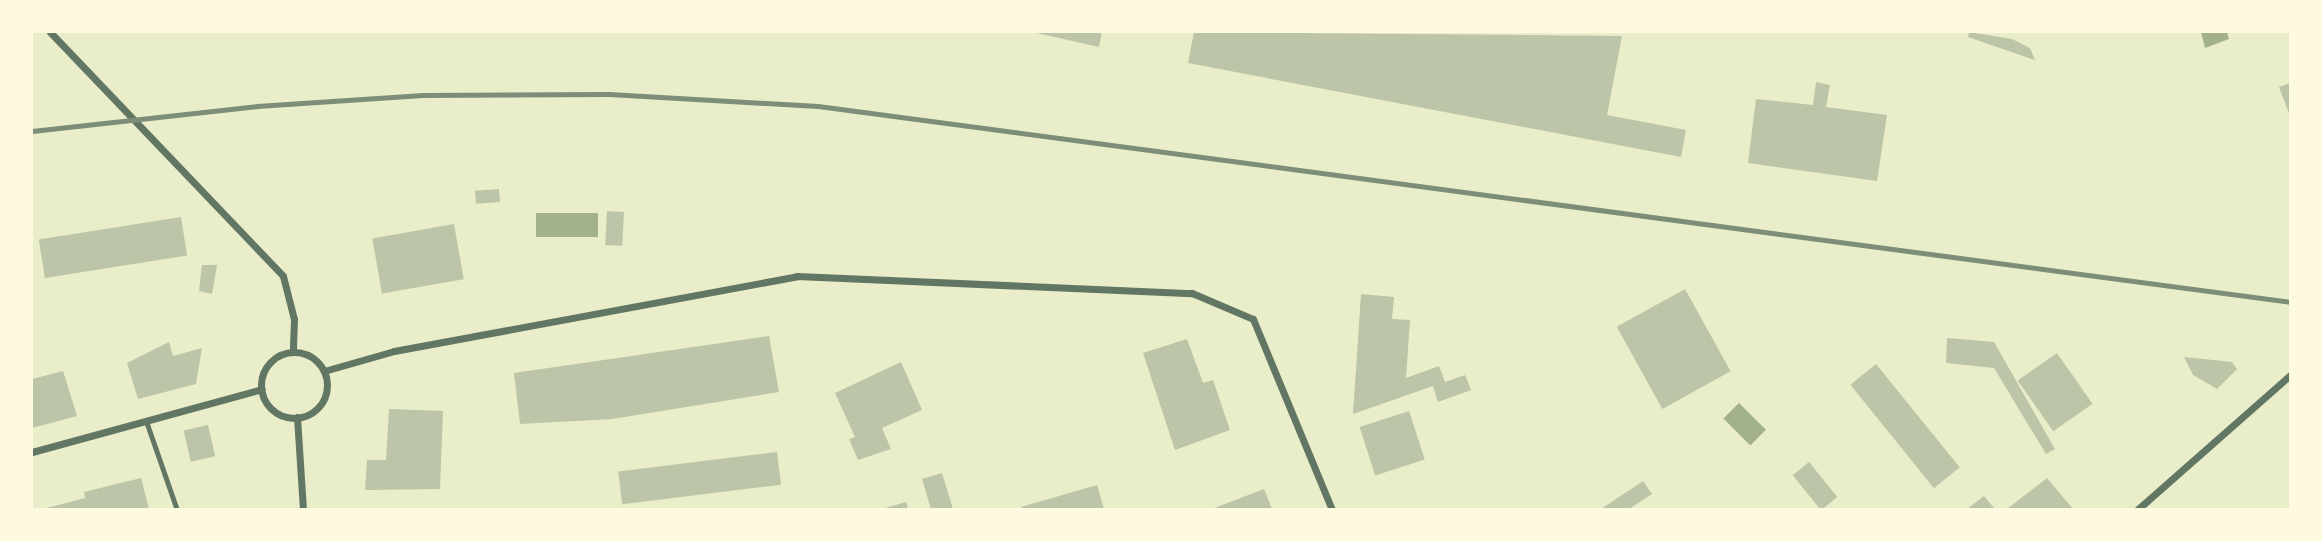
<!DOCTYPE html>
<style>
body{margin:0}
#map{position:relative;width:2322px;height:541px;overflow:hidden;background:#e9edc9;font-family:Jost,sans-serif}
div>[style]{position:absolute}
.water>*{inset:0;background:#a3b18a;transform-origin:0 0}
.building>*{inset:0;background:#bcc5a7;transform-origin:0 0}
.service>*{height:5px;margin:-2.5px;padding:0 2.5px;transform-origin:2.5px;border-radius:2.5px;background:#617663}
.minor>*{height:7px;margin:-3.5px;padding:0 3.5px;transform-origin:3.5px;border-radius:3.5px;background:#617663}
.minor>.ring{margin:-3.5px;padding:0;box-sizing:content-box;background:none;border:7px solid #617663;border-radius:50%}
.rail>*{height:5px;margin:-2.5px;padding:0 2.5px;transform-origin:2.5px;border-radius:2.5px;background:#7c8e77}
span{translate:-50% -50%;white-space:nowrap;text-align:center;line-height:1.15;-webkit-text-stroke:5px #fefae0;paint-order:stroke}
.frame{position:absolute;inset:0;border:33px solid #fefae0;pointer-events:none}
</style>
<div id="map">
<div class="water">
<i style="clip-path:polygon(2201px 32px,2227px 32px,2229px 39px,2205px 48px)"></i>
<i style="left:536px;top:213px;width:62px;height:24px"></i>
<i style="left:1739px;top:403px;width:38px;height:22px;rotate:45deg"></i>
</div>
<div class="building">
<i style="clip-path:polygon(1032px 32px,1102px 32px,1099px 47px)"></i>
<i style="clip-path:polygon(1194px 32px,1622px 36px,1607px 115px,1686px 130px,1681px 157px,1188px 63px)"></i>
<i style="clip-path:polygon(1969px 32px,2012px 39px,2030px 48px,2035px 60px,1968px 37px)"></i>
<i style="clip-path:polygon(1816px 82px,1830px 85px,1826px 107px,1887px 115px,1877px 181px,1748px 163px,1756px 99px,1813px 105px)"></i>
<i style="clip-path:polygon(2290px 83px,2290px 116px,2279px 87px)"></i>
<i style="left:499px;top:189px;width:13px;height:24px;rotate:86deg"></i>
<i style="left:607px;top:211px;width:17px;height:34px;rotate:3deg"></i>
<i style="left:181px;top:217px;width:39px;height:144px;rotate:81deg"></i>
<i style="left:454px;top:224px;width:56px;height:83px;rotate:80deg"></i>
<i style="clip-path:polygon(202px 265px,217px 265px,212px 294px,199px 291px)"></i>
<i style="left:1685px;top:289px;width:94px;height:78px;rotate:61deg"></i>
<i style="clip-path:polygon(1361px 294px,1394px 297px,1392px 319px,1410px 320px,1406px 378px,1439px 366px,1445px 382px,1465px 375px,1471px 390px,1438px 402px,1433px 386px,1353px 414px)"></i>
<i style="clip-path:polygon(769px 336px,779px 392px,612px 419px,520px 424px,514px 373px)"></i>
<i style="clip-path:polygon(1947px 338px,1994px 342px,2055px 449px,2046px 454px,1994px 368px,1946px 363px)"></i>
<i style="clip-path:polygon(1187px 339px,1203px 383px,1213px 380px,1230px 430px,1175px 450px,1143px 353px)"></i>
<i style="clip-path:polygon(169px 342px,173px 356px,202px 348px,196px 384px,138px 399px,127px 363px)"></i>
<i style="left:2057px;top:353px;width:62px;height:48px;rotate:55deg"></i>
<i style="clip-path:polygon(2184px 357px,2232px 362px,2237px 369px,2217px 389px,2193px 375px)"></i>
<i style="clip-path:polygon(901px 362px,922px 410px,882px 428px,891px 449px,858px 460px,849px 439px,855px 437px,835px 393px)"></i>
<i style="left:1876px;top:364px;width:133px;height:33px;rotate:51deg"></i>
<i style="clip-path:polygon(63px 371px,77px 416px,32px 428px,32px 379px)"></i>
<i style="clip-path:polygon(389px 409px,443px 411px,440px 489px,365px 490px,367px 460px,386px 460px)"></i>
<i style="left:1409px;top:411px;width:51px;height:52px;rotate:72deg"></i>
<i style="left:208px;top:425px;width:32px;height:25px;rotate:77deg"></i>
<i style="left:777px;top:452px;width:33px;height:160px;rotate:83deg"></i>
<i style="left:1809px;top:462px;width:45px;height:21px;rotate:51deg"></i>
<i style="clip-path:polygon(942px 473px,953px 509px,931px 509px,922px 479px)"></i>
<i style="clip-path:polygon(141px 478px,149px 509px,43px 509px,85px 498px,84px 492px)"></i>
<i style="clip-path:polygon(2047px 478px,2073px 509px,2007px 509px)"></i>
<i style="clip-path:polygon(1643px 481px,1652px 494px,1629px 509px,1601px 509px)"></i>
<i style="clip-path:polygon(1097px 485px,1104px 509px,1022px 509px,1021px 507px)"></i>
<i style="clip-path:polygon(1264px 489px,1272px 509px,1212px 509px)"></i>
<i style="clip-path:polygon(1984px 496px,1995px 509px,1967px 509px)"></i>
<i style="clip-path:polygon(906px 502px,908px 509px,882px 509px)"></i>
</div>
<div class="service">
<i style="left:146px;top:421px;width:94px;rotate:70.8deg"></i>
</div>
<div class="minor">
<i style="left:50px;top:32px;width:337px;rotate:46.3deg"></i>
<i style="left:283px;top:276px;width:44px;rotate:75.7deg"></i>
<i style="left:294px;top:319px;width:33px;rotate:92deg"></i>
<i class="ring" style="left:261px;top:352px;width:59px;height:59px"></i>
<i style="left:324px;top:371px;width:73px;rotate:-15.9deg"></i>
<i style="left:394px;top:351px;width:410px;rotate:-10.5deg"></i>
<i style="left:797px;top:276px;width:395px;rotate:2.5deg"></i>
<i style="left:1192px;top:293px;width:66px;rotate:23.1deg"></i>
<i style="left:1253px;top:319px;width:207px;rotate:67.5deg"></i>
<i style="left:297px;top:417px;width:93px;rotate:86.3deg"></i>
<i style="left:32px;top:452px;width:238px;rotate:-15.3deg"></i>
<i style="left:2137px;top:510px;width:204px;rotate:-41.4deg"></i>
</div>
<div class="rail">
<i style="left:32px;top:131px;width:226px;rotate:-6.3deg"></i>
<i style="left:257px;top:106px;width:166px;rotate:-3.8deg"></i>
<i style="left:423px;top:95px;width:186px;rotate:-0.3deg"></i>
<i style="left:609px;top:94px;width:209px;rotate:3.3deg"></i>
<i style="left:818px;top:106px;width:1485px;rotate:7.58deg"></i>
</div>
<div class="frame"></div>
</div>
